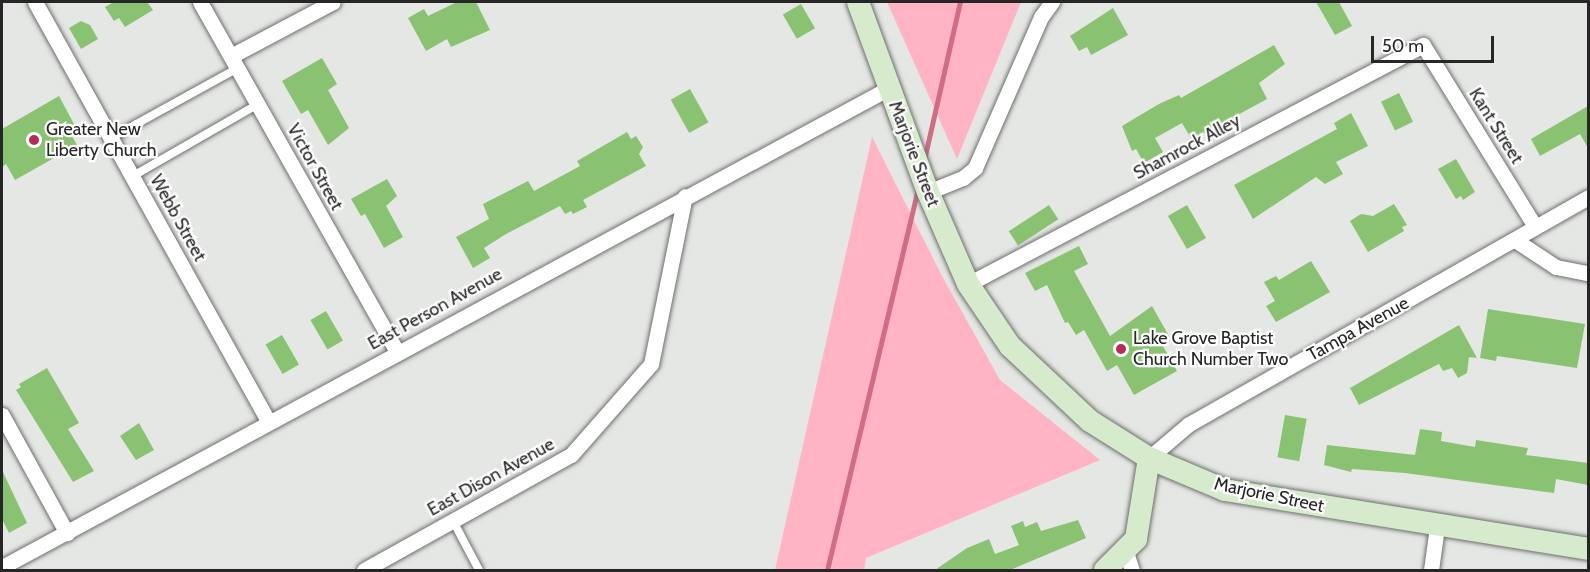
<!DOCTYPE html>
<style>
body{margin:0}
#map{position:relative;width:1590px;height:572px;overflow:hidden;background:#e5e7e4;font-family:Cabin,sans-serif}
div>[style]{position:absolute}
.green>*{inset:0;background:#ffb3c3}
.stream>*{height:5px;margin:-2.5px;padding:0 2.5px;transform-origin:2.5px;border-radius:2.5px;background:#d06d85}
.building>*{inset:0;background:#89c371;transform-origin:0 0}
.roads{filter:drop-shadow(0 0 2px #6e706d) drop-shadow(0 0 2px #6e706d)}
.lane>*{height:8px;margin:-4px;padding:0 4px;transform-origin:4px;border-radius:4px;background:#fff}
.street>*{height:15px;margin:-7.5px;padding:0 7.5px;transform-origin:7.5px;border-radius:7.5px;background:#fff}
.secondary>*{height:22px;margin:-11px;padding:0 11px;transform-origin:11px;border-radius:11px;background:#d6eacc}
.dots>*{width:16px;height:16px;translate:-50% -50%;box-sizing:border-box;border:3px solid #fff;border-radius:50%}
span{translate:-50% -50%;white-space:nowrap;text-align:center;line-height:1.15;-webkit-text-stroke:4.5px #fff;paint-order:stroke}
.street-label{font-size:18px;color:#252625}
.poi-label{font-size:18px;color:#252625}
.left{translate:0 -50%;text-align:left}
.frame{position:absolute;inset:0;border:3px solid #252625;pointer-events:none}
.scale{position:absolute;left:1371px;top:36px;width:123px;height:27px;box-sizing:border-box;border:3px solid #252625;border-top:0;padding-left:8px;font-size:18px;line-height:21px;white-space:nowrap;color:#252625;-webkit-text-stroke:4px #fff;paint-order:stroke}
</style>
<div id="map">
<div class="green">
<i style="clip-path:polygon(887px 2px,1021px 2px,957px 159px)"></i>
<i style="clip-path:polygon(872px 137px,942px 276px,1000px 380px,1100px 460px,866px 558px,864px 570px,775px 570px)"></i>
</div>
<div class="stream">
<i style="left:924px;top:160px;width:162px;rotate:-77.2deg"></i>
<i style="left:827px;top:570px;width:394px;rotate:-76.6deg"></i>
</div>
<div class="building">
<i style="clip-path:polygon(114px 2px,147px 2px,153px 10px,125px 27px,119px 18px,114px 21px,105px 7px)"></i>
<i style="clip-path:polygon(457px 2px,476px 2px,490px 30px,451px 47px,447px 39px,426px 51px,408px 18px,424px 9px,428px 16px)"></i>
<i style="clip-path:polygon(1316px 2px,1339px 2px,1352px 26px,1335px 35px)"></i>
<i style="left:801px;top:4px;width:28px;height:21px;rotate:60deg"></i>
<i style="clip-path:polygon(1113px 8px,1128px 35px,1091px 55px,1087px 47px,1079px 51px,1070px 36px)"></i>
<i style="clip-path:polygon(81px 21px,90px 25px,98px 39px,81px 49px,69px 28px)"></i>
<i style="clip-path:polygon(1274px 45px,1285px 64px,1259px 83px,1267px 99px,1192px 140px,1182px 123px,1155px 138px,1163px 152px,1144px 163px,1136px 149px,1132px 151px,1122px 126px,1159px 104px,1179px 95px,1181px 98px)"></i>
<i style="clip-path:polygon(322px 58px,337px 84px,328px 90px,349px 128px,328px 145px,308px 110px,301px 114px,282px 81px)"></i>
<i style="left:690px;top:89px;width:38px;height:22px;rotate:61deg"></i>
<i style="left:1399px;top:93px;width:32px;height:20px;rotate:64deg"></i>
<i style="clip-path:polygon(59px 96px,75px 126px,68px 129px,77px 145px,15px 180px,6px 164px,2px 167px,2px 129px)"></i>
<i style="clip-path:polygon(1588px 106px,1588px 148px,1580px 134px,1540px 156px,1531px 139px)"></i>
<i style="clip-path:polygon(1351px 113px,1368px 146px,1336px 162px,1343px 174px,1325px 184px,1316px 177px,1253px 219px,1234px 185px,1337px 129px,1334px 123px)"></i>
<i style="clip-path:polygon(627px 132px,631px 139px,636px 136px,643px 147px,639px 154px,646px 166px,583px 200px,587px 207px,573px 214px,571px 211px,565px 214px,560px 206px,506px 234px,484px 248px,490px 258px,473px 268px,456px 237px,489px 219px,483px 204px,528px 181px,534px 191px,580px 166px,577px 161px)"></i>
<i style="clip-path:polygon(1456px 159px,1475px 192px,1463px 200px,1461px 196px,1456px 199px,1438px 169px)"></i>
<i style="clip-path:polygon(387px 179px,397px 196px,386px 206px,403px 237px,384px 248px,365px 214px,361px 216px,351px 199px)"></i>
<i style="clip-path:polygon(1394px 204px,1407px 225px,1402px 227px,1404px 231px,1368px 252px,1350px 221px,1361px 214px,1373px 216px)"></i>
<i style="left:1049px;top:205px;width:17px;height:48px;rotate:57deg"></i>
<i style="left:1187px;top:205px;width:38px;height:22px;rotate:60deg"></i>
<i style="clip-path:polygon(1079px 246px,1088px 264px,1074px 271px,1110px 336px,1152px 306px,1169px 336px,1160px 341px,1177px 371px,1134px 395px,1117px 365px,1107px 371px,1084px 330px,1076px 335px,1068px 322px,1065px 323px,1047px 285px,1035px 291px,1025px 273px)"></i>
<i style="clip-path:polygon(1311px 261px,1330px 292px,1276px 322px,1266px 306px,1275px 301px,1264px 282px,1276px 276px,1279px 280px)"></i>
<i style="clip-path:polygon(1488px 309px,1585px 324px,1577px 368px,1497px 356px,1496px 361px,1480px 358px)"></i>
<i style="left:326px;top:311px;width:34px;height:18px;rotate:60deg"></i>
<i style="clip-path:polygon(1459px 325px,1477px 358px,1469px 357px,1467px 373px,1458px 378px,1452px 368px,1443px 371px,1439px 364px,1359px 405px,1350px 388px)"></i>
<i style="left:282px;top:335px;width:34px;height:19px;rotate:60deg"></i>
<i style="clip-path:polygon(47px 368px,79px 423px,68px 429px,94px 471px,73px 482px,16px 390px,21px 387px,19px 384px)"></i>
<i style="left:1285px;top:415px;width:22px;height:43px;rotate:10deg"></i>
<i style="clip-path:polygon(139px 423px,154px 450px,136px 460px,120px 436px)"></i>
<i style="clip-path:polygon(1420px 429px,1442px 432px,1441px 441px,1475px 447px,1476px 440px,1528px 448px,1526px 455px,1588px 463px,1588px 485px,1556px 479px,1554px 493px,1405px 473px,1352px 469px,1351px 472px,1324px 465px,1327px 445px,1415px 455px)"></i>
<i style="clip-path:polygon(2px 470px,27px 523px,9px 533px,2px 519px)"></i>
<i style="clip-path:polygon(1078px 520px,1086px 538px,1010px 570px,935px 570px,967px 548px,989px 539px,995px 554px,1019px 545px,1011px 526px,1023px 521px,1025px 527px,1037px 522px,1041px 531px)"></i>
</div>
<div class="roads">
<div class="lane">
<i style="left:111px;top:138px;width:145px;rotate:-28.9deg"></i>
<i style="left:133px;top:176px;width:144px;rotate:-29.9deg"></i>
<i style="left:453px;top:521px;width:55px;rotate:62deg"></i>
</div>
<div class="street">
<i style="left:35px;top:2px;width:481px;rotate:60.9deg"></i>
<i style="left:200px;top:2px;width:402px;rotate:60.6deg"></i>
<i style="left:231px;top:56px;width:115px;rotate:-27.9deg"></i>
<i style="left:928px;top:192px;width:38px;rotate:-22deg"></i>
<i style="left:963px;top:178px;width:16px;rotate:-40deg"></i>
<i style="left:975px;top:168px;width:165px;rotate:-66.4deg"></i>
<i style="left:1041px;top:17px;width:19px;rotate:-54deg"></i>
<i style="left:1515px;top:240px;width:49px;rotate:33.4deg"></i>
<i style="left:1556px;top:267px;width:33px;rotate:11deg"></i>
<i style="left:968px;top:284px;width:514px;rotate:-27.71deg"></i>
<i style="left:1423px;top:45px;width:213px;rotate:58.3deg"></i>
<i style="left:2px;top:415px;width:135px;rotate:61.2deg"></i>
<i style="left:1149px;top:458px;width:52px;rotate:-40.4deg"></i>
<i style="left:1189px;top:424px;width:459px;rotate:-29.6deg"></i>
<i style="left:1126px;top:552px;width:19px;rotate:72deg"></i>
<i style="left:2px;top:567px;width:1008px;rotate:-28.37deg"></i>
<i style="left:364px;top:570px;width:237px;rotate:-29.1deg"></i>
<i style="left:571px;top:455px;width:121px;rotate:-48.7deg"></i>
<i style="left:651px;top:364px;width:171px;rotate:-78.6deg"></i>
<i style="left:1431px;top:570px;width:43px;rotate:-82.1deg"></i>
</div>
<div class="secondary">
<i style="left:858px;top:2px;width:202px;rotate:69.8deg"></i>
<i style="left:928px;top:192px;width:100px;rotate:66.5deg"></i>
<i style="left:968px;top:284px;width:75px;rotate:55.9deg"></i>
<i style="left:1010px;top:346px;width:110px;rotate:43.2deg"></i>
<i style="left:1090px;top:421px;width:70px;rotate:32.1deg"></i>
<i style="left:1149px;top:458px;width:82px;rotate:22.8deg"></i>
<i style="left:1225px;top:490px;width:368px;rotate:9.2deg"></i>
<i style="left:1105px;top:570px;width:44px;rotate:-45deg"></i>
<i style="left:1136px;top:539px;width:82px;rotate:-80.9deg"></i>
</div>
</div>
<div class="dots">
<i style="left:34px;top:140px;background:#b92b5c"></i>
<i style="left:1121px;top:349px;background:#b92b5c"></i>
</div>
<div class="street-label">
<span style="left:1496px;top:126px;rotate:58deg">Kant Street</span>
<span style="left:1187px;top:147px;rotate:-28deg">Shamrock Alley</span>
<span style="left:914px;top:154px;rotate:69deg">Marjorie Street</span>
<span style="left:315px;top:167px;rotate:61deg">Victor Street</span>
<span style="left:178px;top:218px;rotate:61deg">Webb Street</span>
<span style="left:435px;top:309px;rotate:-29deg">East Person Avenue</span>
<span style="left:1358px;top:329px;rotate:-29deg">Tampa Avenue</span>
<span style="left:491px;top:477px;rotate:-29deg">East Dison Avenue</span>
<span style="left:1269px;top:495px;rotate:12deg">Marjorie Street</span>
</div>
<div class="poi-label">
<span class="left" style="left:46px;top:140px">Greater New<br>Liberty Church</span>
<span class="left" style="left:1133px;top:349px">Lake Grove Baptist<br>Church Number Two</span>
</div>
<div class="frame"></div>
<div class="scale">50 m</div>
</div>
